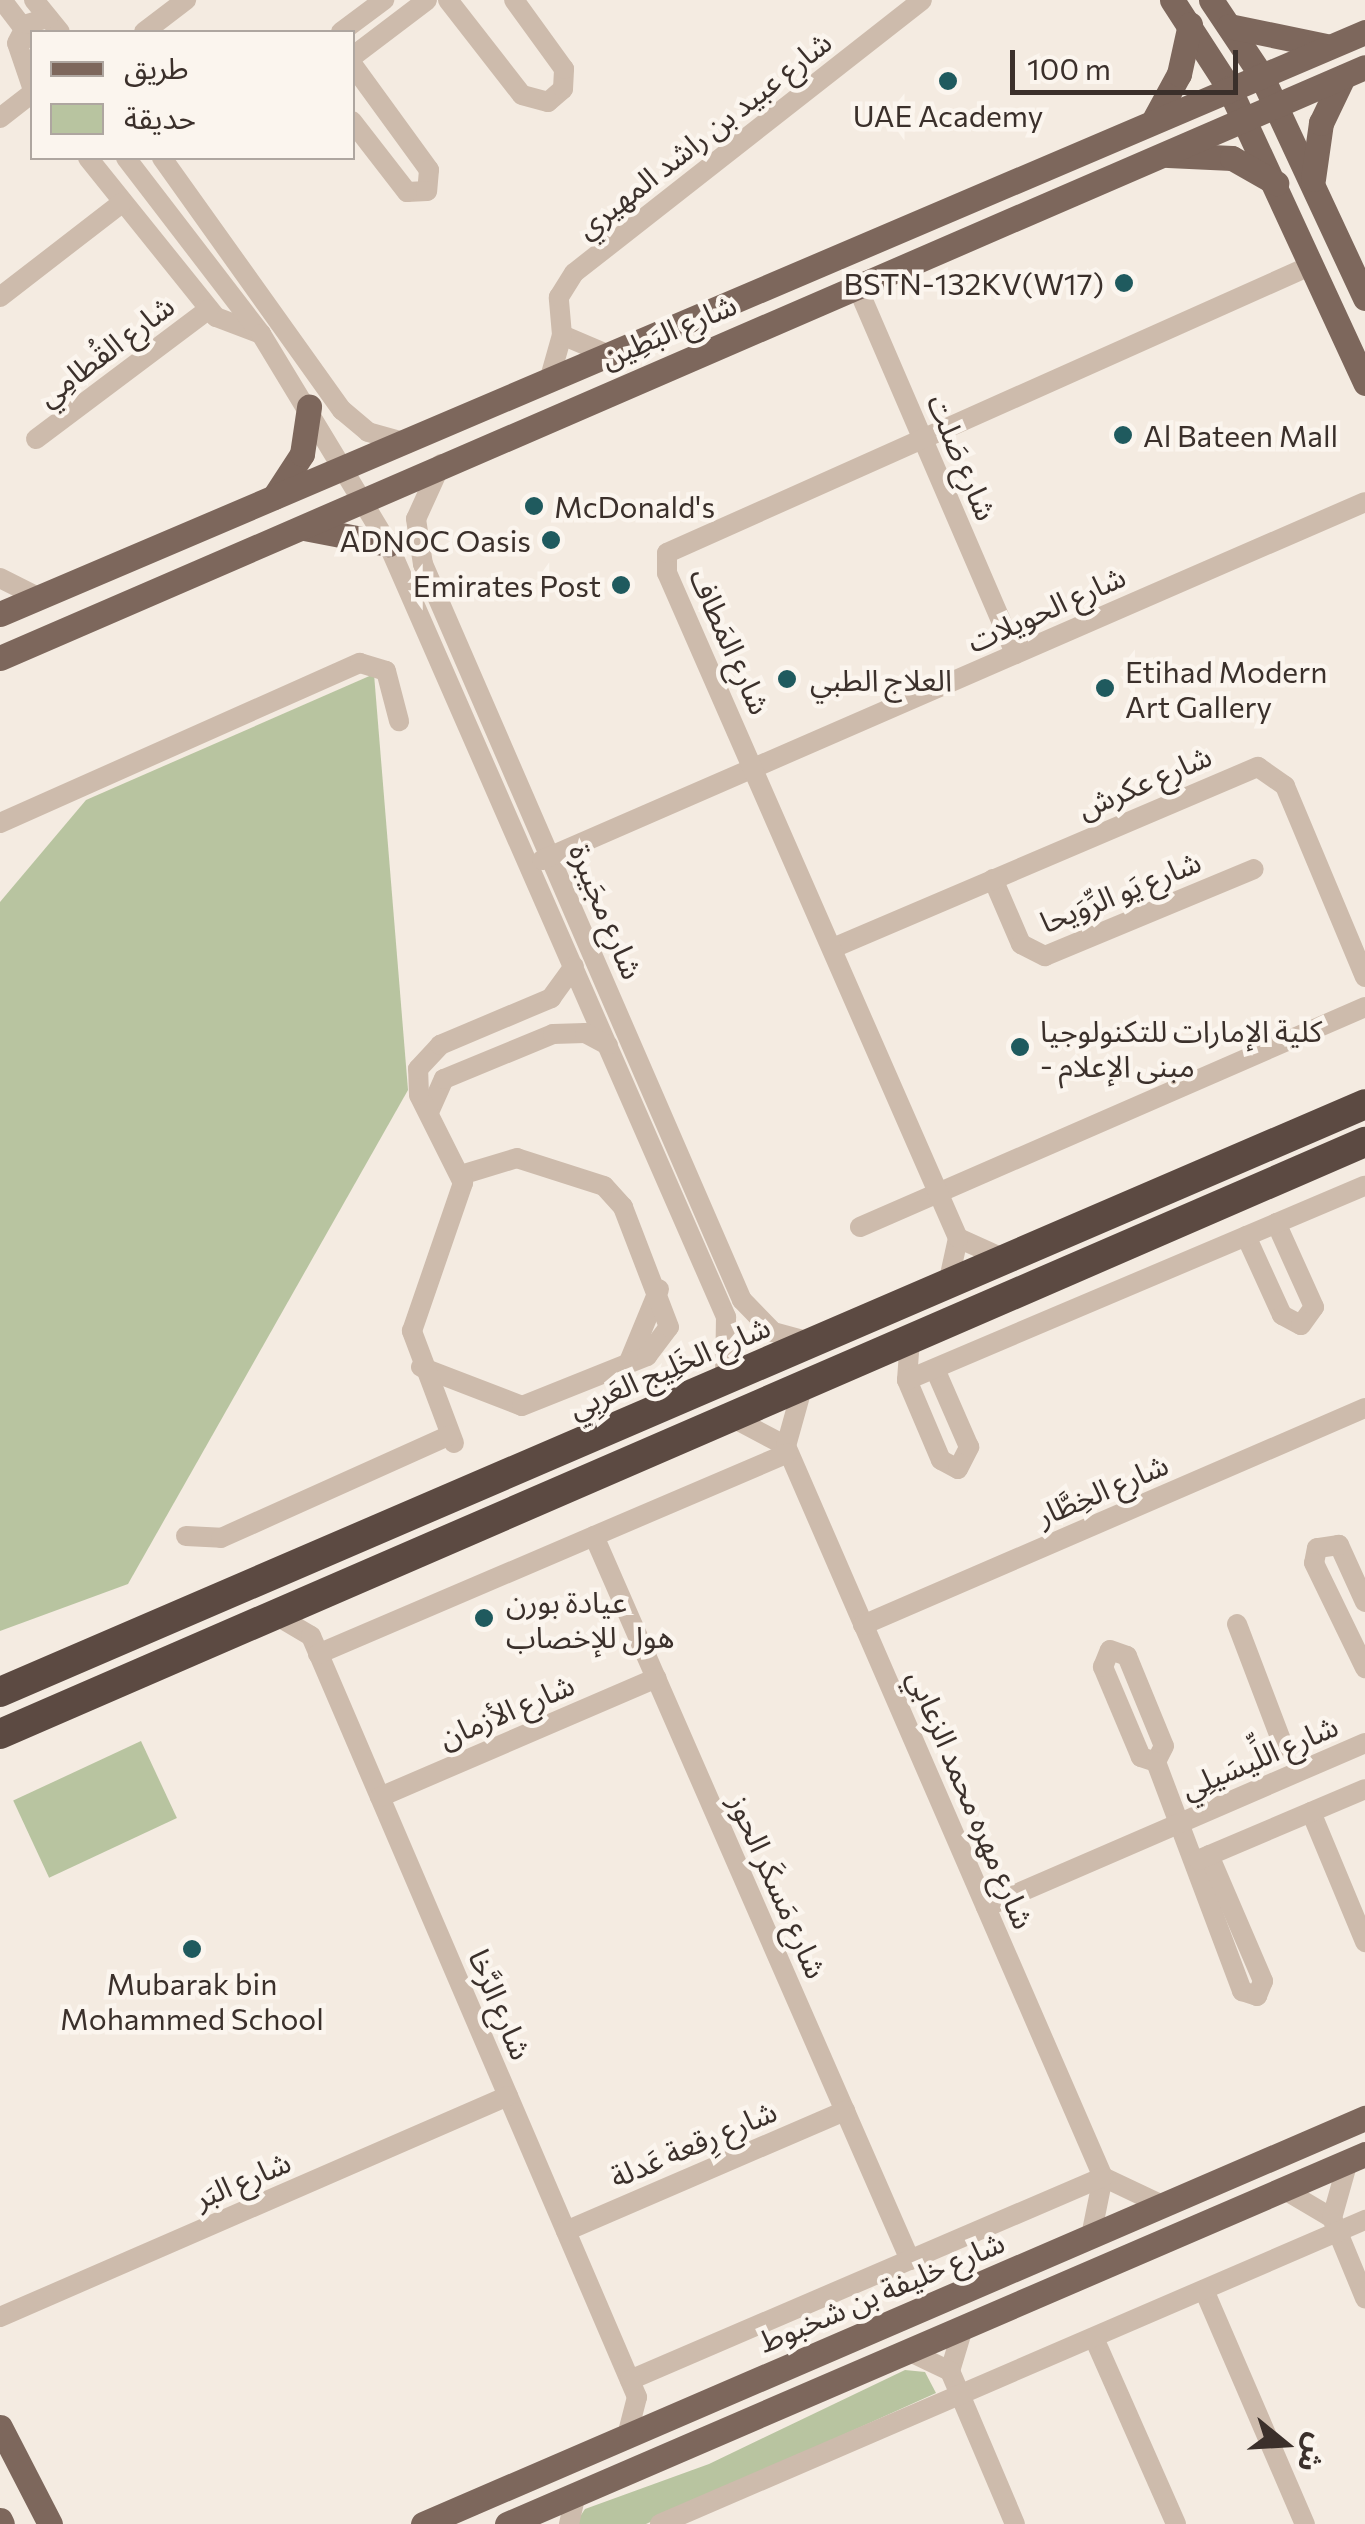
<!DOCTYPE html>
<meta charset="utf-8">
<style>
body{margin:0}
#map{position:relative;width:1365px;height:2524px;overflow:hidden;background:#f4ebe1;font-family:Commissioner,"Noto Sans Arabic",sans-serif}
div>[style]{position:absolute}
.green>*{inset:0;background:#b8c4a0;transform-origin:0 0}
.minor>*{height:20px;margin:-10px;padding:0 10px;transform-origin:10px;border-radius:10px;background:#cdbbac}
.major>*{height:25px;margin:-12.5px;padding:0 12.5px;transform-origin:12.5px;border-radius:12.5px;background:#7d675c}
.highway>*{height:30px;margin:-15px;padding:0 15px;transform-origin:15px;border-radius:15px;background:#5c4a42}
.dots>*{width:28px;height:28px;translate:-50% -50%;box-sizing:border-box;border:5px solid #fbf5ee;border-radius:50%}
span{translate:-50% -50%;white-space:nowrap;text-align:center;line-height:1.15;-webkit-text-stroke:9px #fbf5ee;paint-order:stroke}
.poi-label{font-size:30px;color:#3b302b}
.right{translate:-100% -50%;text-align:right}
.left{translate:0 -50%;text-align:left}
.street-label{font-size:30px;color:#3b302b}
.legend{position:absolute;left:30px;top:30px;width:325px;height:130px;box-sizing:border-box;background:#fbf5ee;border:2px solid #aea6a0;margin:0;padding:12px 18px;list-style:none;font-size:30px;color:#3b302b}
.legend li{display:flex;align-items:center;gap:20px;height:50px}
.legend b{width:50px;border:2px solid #aea6a0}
.north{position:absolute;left:1235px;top:2394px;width:100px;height:100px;-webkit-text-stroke:8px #fbf5ee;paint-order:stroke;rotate:108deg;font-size:28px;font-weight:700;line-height:40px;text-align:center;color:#3b302b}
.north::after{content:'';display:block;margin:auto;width:35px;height:45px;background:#3b302b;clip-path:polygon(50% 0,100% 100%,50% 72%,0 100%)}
.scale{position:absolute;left:1010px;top:50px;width:228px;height:45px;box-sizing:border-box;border:5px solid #3b302b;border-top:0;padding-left:12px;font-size:30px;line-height:35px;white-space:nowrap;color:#3b302b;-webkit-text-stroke:8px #fbf5ee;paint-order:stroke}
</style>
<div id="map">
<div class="green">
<i style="clip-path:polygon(374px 674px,408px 1090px,128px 1584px,0 1631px,0 902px,86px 800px)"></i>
<i style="left:141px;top:1741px;width:85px;height:141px;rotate:65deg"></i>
<i style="clip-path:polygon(905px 2370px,925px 2372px,936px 2393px,646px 2524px,575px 2524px,585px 2509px,709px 2464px)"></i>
</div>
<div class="minor">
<i style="left:2px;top:0;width:48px;rotate:52.7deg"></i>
<i style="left:34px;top:0;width:41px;rotate:50.9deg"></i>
<i style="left:448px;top:0;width:120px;rotate:52.1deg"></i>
<i style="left:522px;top:95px;width:27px;rotate:15deg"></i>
<i style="left:548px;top:102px;width:20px;rotate:-41deg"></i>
<i style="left:563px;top:89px;width:20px;rotate:-87deg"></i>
<i style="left:564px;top:69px;width:85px;rotate:-125.9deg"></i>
<i style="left:144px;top:32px;width:53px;rotate:-37.3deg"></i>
<i style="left:341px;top:32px;width:54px;rotate:-36.7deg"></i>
<i style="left:352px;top:57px;width:94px;rotate:-37.2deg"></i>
<i style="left:352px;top:64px;width:131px;rotate:54deg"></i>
<i style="left:429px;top:170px;width:21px;rotate:95deg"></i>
<i style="left:427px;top:191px;width:20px;rotate:177deg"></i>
<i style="left:407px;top:192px;width:90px;rotate:-127.8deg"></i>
<i style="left:32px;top:87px;width:46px;rotate:-108.8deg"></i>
<i style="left:17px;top:43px;width:21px;rotate:-62deg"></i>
<i style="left:27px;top:24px;width:22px;rotate:-16deg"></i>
<i style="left:0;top:118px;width:41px;rotate:-38deg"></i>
<i style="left:88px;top:158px;width:204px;rotate:51.2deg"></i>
<i style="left:216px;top:317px;width:48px;rotate:20.7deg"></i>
<i style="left:126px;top:158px;width:222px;rotate:52.5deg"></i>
<i style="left:261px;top:334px;width:245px;rotate:58.8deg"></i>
<i style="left:388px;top:544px;width:844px;rotate:66.38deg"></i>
<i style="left:726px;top:1317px;width:63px;rotate:90.9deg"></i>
<i style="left:162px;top:158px;width:310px;rotate:54.5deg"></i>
<i style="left:342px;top:410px;width:34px;rotate:40deg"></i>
<i style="left:368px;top:432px;width:41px;rotate:15.8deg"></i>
<i style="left:856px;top:284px;width:403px;rotate:66.7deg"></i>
<i style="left:0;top:297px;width:155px;rotate:-37.7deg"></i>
<i style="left:562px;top:335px;width:51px;rotate:23.1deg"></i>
<i style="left:549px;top:381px;width:48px;rotate:-74.2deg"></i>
<i style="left:562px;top:335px;width:38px;rotate:-95deg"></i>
<i style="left:559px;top:297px;width:28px;rotate:-58deg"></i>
<i style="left:574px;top:273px;width:442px;rotate:-38.1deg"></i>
<i style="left:36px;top:439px;width:216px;rotate:-36.9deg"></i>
<i style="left:441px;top:464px;width:60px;rotate:114.4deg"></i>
<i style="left:416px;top:519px;width:46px;rotate:81.2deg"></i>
<i style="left:423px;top:564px;width:802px;rotate:66.57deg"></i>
<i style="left:742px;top:1300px;width:45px;rotate:45.9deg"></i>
<i style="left:773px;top:1332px;width:39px;rotate:15deg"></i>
<i style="left:0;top:578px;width:45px;rotate:26.6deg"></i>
<i style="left:0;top:823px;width:394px;rotate:-24deg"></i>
<i style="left:360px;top:663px;width:27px;rotate:17deg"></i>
<i style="left:386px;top:671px;width:52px;rotate:75.4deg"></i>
<i style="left:542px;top:860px;width:897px;rotate:-23.51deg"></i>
<i style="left:993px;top:879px;width:71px;rotate:66.7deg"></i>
<i style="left:1021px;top:944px;width:27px;rotate:27deg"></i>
<i style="left:1045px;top:956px;width:226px;rotate:-22.6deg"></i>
<i style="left:833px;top:948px;width:462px;rotate:-23.1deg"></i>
<i style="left:1258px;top:767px;width:33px;rotate:35deg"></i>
<i style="left:1285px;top:786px;width:207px;rotate:67.3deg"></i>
<i style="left:430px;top:1110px;width:34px;rotate:-66deg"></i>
<i style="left:444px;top:1079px;width:118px;rotate:-22.4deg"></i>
<i style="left:553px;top:1034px;width:32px;rotate:-2deg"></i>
<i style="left:585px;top:1033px;width:26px;rotate:28deg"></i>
<i style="left:860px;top:1227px;width:551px;rotate:-23.54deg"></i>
<i style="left:1246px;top:1236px;width:87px;rotate:65.5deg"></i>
<i style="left:1282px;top:1315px;width:21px;rotate:28deg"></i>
<i style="left:1301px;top:1325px;width:22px;rotate:-54deg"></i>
<i style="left:1314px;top:1307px;width:92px;rotate:-114.3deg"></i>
<i style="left:958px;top:1238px;width:51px;rotate:24.1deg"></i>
<i style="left:948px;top:1284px;width:47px;rotate:-77.7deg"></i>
<i style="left:958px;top:1238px;width:726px;rotate:-113.63deg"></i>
<i style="left:667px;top:573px;width:20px;rotate:-90deg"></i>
<i style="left:667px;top:553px;width:706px;rotate:-24.06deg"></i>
<i style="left:910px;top:1339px;width:41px;rotate:94.2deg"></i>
<i style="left:907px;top:1380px;width:87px;rotate:67deg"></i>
<i style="left:941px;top:1460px;width:19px;rotate:28deg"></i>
<i style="left:958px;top:1469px;width:25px;rotate:-63deg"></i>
<i style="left:969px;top:1447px;width:85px;rotate:-113.6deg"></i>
<i style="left:628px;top:1364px;width:81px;rotate:-67.5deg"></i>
<i style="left:421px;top:1367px;width:108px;rotate:21.1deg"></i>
<i style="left:522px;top:1406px;width:135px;rotate:-21.8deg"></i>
<i style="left:647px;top:1356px;width:36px;rotate:-53deg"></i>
<i style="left:669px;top:1327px;width:129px;rotate:-111deg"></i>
<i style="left:623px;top:1207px;width:28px;rotate:-132deg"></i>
<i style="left:604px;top:1186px;width:91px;rotate:-162.2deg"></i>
<i style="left:517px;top:1158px;width:59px;rotate:163.1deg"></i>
<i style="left:907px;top:1380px;width:497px;rotate:-23deg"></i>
<i style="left:731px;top:1417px;width:62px;rotate:27.8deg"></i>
<i style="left:786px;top:1446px;width:797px;rotate:66.56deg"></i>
<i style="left:1103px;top:2177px;width:60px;rotate:101.5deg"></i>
<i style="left:454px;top:1443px;width:120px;rotate:-110.6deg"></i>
<i style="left:412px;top:1331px;width:157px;rotate:-71deg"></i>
<i style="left:463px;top:1183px;width:98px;rotate:-116.6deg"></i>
<i style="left:419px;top:1095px;width:26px;rotate:-92deg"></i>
<i style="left:418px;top:1069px;width:33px;rotate:-47deg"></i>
<i style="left:440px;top:1045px;width:121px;rotate:-22.9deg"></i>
<i style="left:551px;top:998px;width:39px;rotate:-54deg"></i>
<i style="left:786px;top:1446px;width:63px;rotate:-74.4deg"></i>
<i style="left:186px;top:1536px;width:35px;rotate:3deg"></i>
<i style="left:221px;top:1538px;width:251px;rotate:-24.2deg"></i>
<i style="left:594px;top:1536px;width:790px;rotate:66.42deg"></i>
<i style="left:1365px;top:1602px;width:63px;rotate:-114.5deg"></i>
<i style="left:1339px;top:1545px;width:22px;rotate:172deg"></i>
<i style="left:1317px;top:1548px;width:15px;rotate:101deg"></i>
<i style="left:1314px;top:1563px;width:117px;rotate:64.1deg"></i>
<i style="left:272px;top:1613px;width:45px;rotate:30.5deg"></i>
<i style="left:311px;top:1636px;width:828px;rotate:66.81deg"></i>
<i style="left:637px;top:2397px;width:40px;rotate:104.4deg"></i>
<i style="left:1237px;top:1624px;width:133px;rotate:69.2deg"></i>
<i style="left:863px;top:1625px;width:547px;rotate:-23.38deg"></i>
<i style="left:1110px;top:1650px;width:18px;rotate:19deg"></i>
<i style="left:1127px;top:1656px;width:97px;rotate:67.7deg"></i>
<i style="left:1164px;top:1746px;width:18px;rotate:117deg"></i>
<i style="left:1156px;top:1762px;width:16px;rotate:-162deg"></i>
<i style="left:1141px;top:1757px;width:98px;rotate:-112.9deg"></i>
<i style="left:1103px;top:1667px;width:18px;rotate:-68deg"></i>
<i style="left:318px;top:1654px;width:511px;rotate:-23.15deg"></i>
<i style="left:1156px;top:1762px;width:245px;rotate:69.4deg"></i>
<i style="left:1242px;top:1991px;width:16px;rotate:18deg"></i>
<i style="left:1257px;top:1996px;width:16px;rotate:-68deg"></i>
<i style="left:1263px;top:1981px;width:137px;rotate:-113.2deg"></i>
<i style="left:380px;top:1797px;width:301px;rotate:-23.3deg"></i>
<i style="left:1311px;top:1812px;width:141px;rotate:67.4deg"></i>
<i style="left:1198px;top:1860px;width:181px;rotate:-23deg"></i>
<i style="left:986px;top:1907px;width:413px;rotate:-23.4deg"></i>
<i style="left:1103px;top:2177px;width:65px;rotate:25.4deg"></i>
<i style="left:1283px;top:2189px;width:57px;rotate:30.6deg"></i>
<i style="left:1332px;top:2218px;width:87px;rotate:67.6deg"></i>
<i style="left:1332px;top:2218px;width:59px;rotate:-74.3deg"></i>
<i style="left:566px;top:2231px;width:304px;rotate:-23.3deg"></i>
<i style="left:1204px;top:2290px;width:255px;rotate:66.7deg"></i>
<i style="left:0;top:2317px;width:554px;rotate:-23.51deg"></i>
<i style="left:963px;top:2328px;width:45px;rotate:106.8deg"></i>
<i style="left:950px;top:2371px;width:166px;rotate:67deg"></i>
<i style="left:1094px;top:2338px;width:203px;rotate:66.2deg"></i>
<i style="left:908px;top:2351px;width:47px;rotate:25.5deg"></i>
<i style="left:630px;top:2380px;width:515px;rotate:-23.23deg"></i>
<i style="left:569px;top:2524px;width:31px;rotate:-77deg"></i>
<i style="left:660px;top:2524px;width:768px;rotate:-23.33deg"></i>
</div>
<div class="major">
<i style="left:1172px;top:0;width:105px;rotate:57.1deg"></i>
<i style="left:1229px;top:88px;width:325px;rotate:65.2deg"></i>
<i style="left:1211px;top:0;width:90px;rotate:56.3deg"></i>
<i style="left:1261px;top:75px;width:246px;rotate:65deg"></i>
<i style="left:1229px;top:26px;width:99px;rotate:11.7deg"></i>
<i style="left:1155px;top:118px;width:50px;rotate:-61.4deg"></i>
<i style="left:1179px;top:74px;width:51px;rotate:-77.6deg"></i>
<i style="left:1168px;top:155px;width:64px;rotate:2.7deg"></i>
<i style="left:1232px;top:158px;width:51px;rotate:29.6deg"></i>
<i style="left:1313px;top:179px;width:57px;rotate:-81.9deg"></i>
<i style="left:1321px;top:123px;width:51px;rotate:-64.4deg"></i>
<i style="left:274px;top:497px;width:51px;rotate:-56.9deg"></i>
<i style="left:302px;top:454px;width:48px;rotate:-81.5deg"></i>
<i style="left:304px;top:528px;width:86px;rotate:10.8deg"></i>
<i style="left:0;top:614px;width:1484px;rotate:-23.09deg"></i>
<i style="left:0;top:658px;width:1487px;rotate:-23.41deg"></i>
<i style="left:0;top:2427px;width:109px;rotate:62.7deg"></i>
<i style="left:0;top:2520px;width:4px;rotate:63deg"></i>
<i style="left:423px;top:2524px;width:1026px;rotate:-23.32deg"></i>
<i style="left:507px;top:2524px;width:934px;rotate:-23.33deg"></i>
</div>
<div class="highway">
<i style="left:0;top:1692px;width:1486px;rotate:-23.3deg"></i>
<i style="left:0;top:1734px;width:1488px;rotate:-23.45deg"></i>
</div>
<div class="dots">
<i style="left:948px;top:81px;background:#1f5a5e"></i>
<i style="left:1124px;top:283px;background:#1f5a5e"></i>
<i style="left:1123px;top:435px;background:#1f5a5e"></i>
<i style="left:534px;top:506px;background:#1f5a5e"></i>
<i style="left:551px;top:540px;background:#1f5a5e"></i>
<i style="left:621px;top:585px;background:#1f5a5e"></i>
<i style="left:787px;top:679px;background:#1f5a5e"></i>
<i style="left:1105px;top:688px;background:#1f5a5e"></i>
<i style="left:1020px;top:1047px;background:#1f5a5e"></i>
<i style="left:484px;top:1618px;background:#1f5a5e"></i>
<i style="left:192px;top:1949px;background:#1f5a5e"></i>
</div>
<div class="poi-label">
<span style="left:948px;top:115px">UAE Academy</span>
<span class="right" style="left:1104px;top:283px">BSTN-132KV(W17)</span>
<span class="left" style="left:1143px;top:435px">Al Bateen Mall</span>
<span class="left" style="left:554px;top:506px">McDonald's</span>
<span class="right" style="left:531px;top:540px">ADNOC Oasis</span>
<span class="right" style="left:601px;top:585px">Emirates Post</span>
<span class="left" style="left:1125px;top:688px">Etihad Modern<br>Art Gallery</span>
<span class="left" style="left:810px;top:679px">العلاج الطبي</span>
<span class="left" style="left:1040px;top:1047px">كلية الإمارات للتكنولوجيا<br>- مبنى الإعلام</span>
<span class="left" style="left:506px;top:1618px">عيادة بورن<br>هول للإخصاب</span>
<span style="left:192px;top:2000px">Mubarak bin<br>Mohammed School</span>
</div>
<div class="street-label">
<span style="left:703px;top:134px;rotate:-38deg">شارع عبيد بن راشد المهيري</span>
<span style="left:668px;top:330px;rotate:-23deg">شارع البَطِين</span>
<span style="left:105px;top:350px;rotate:-37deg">شارع القُطامِي</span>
<span style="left:963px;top:457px;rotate:67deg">شارع صَلت</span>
<span style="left:1046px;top:608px;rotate:-24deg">شارع الحويلات</span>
<span style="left:731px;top:641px;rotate:66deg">شارع المَطاف</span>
<span style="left:1144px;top:781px;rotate:-23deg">شارع عكرش</span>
<span style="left:1120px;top:891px;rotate:-22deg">شارع يَو الرِّوَيحا</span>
<span style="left:607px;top:911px;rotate:67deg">شارع مجَيبرة</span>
<span style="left:669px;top:1366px;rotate:-23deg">شارع الخَلِيج العَربِي</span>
<span style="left:1102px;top:1489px;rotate:-23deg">شارع الخِطَّار</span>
<span style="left:506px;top:1710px;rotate:-23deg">شارع الأزمان</span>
<span style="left:1259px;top:1756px;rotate:-23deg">شارع اللِّيسَيلِي</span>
<span style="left:972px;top:1799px;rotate:67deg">شارع مهره محمد الزعابي</span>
<span style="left:779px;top:1886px;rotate:66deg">شارع مَسكَر الحوز</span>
<span style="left:501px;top:2004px;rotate:67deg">شارع الرَّخا</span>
<span style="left:693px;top:2143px;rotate:-23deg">شارع رِقعة عَدلة</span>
<span style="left:242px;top:2179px;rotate:-23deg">شارع البَر</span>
<span style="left:881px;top:2291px;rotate:-23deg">شارع خليفة بن شخبوط</span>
</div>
<ul class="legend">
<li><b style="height:12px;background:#7d675c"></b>طريق</li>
<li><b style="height:28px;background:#b8c4a0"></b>حديقة</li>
</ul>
<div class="north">ش</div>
<div class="scale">100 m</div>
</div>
